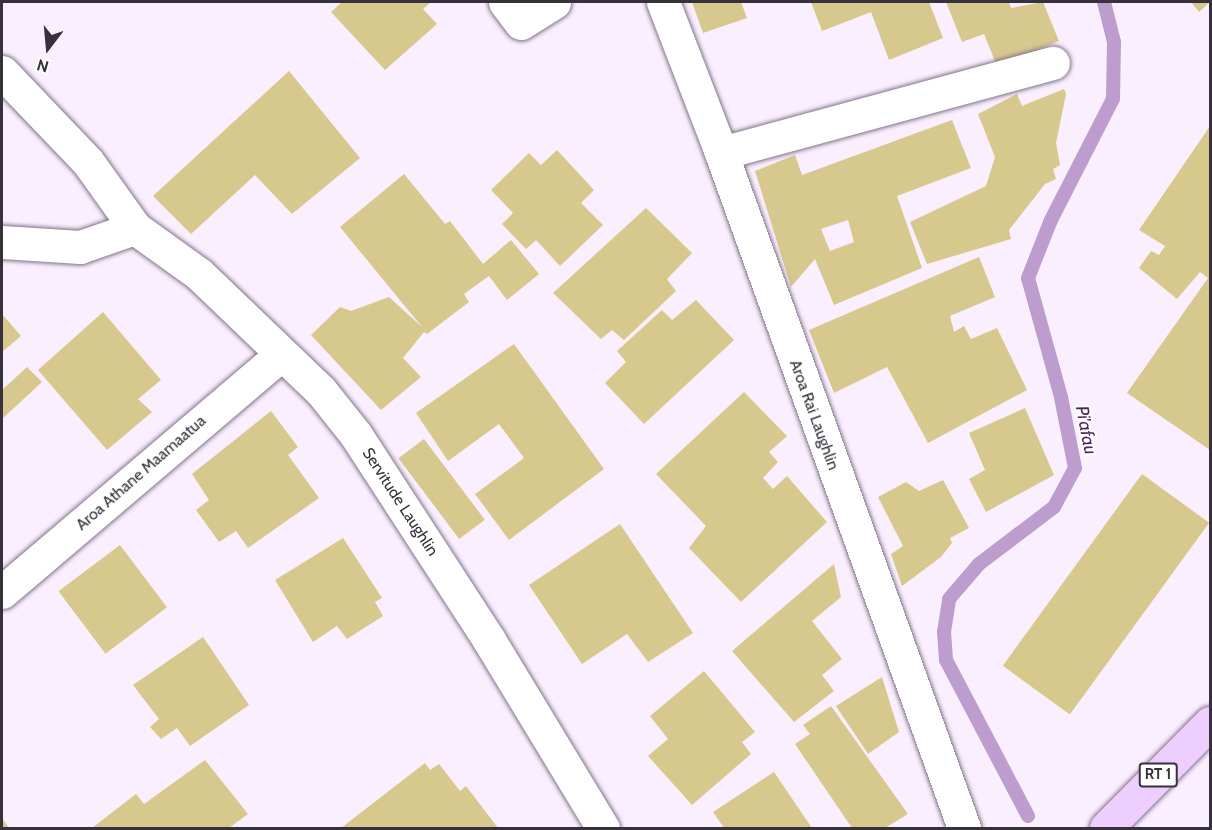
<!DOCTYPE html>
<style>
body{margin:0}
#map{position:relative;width:1212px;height:830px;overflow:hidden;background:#faefff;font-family:Cabin,sans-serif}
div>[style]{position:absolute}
.stream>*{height:14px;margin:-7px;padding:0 7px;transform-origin:7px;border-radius:7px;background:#bd9dcd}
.building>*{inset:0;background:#d7c88e;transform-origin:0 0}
.roads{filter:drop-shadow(0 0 2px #83748a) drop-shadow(0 0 2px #83748a)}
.street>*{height:33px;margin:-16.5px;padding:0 16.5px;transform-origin:16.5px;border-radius:16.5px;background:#fff}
.primary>*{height:33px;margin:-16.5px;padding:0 16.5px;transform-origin:16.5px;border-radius:16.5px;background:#eecefe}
span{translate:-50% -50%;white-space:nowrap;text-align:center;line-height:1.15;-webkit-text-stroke:4.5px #fff;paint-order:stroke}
.shield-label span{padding:2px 4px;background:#fff;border:2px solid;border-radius:4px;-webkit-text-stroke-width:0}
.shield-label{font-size:15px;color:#37313b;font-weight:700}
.street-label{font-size:16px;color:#37313b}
.water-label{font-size:18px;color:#4d245f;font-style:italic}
.frame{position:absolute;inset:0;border:3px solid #37313b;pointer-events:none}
.north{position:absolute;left:18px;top:18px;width:60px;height:60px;-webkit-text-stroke:4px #fff;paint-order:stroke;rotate:196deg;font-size:16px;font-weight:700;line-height:24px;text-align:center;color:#37313b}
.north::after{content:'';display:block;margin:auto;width:21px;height:27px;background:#37313b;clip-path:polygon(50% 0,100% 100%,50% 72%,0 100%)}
</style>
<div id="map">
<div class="stream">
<i style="left:1028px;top:816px;width:176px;rotate:-117.7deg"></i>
<i style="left:946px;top:660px;width:28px;rotate:-94deg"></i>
<i style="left:944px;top:632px;width:33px;rotate:-81deg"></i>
<i style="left:949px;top:599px;width:46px;rotate:-49.4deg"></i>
<i style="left:979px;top:564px;width:94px;rotate:-37.2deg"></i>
<i style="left:1054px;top:507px;width:44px;rotate:-61.7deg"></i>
<i style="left:1075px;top:468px;width:72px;rotate:-101.2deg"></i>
<i style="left:1061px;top:397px;width:123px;rotate:-105.5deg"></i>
<i style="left:1028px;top:278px;width:62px;rotate:-68.4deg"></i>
<i style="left:1051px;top:220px;width:136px;rotate:-62.9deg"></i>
<i style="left:1113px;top:99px;width:57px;rotate:-89deg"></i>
<i style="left:1114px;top:42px;width:41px;rotate:-104deg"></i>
</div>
<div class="building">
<i style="clip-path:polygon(342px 2px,431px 2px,423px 9px,437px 24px,385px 70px,331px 12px)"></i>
<i style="clip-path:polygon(692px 2px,741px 2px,747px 18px,703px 33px)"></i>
<i style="clip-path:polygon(811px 2px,929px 2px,943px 38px,889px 60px,871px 12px,822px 31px)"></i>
<i style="clip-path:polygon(946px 2px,1009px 2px,1011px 8px,1043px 2px,1059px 41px,997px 66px,984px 34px,962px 42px)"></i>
<i style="clip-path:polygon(1191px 2px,1210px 2px,1199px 12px)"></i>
<i style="clip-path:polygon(289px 71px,360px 158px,292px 214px,255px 175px,191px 234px,153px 196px)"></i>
<i style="clip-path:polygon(1064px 89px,1066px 94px,1056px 143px,1060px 165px,1053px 169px,1056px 179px,1045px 184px,1009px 230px,1011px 239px,927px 264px,910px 222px,986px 186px,995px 157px,978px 114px,1017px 94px,1022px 106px)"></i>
<i style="clip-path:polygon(evenodd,952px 120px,971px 168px,897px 196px,922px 268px,834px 305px,815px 259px,791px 287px,755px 171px,795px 155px,802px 175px,952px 120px,848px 220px,854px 242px,830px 251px,821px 229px,848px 220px)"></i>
<i style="clip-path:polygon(1210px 126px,1210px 450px,1127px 393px,1208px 278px,1200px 272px,1177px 299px,1139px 268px,1151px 251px,1159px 255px,1165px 246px,1139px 230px)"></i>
<i style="clip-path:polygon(557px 150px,594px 190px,581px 203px,603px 225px,560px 266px,536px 240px,526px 249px,502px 224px,513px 213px,491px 190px,529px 153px,541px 165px)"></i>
<i style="clip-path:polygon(404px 174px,445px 224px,450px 221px,483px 264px,511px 240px,539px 274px,507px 300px,489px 276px,464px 294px,469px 302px,427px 334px,424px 332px,403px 358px,421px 377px,381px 410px,311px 335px,340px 307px,351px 311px,389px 297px,422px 327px,340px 227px)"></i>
<i style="clip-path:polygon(646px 208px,692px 253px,667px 279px,676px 291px,624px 340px,612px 330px,601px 339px,553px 293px)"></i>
<i style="clip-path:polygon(979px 257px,995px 297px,950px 316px,954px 332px,964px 326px,971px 339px,997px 328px,1027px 390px,928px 443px,887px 367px,834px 393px,809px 330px)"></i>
<i style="clip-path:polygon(696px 300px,734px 340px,644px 424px,605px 383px,626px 362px,617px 351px,662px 310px,672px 320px)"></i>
<i style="clip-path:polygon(103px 312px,161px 380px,138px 399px,152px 412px,107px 450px,38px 370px)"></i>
<i style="clip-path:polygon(2px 314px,21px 336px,2px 352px)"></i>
<i style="clip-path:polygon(514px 344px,604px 469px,509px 540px,475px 494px,524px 458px,499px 424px,448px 461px,416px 413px)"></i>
<i style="clip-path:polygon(27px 367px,42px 382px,2px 419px,2px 390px)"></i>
<i style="clip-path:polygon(744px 392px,787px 436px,769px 452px,778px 462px,763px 478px,773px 489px,787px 476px,827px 522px,741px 602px,689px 548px,706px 526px,656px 474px)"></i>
<i style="clip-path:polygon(1025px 408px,1054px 475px,986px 512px,969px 479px,985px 470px,969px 433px)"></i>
<i style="clip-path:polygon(271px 411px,298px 447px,288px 455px,319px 498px,248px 548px,236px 531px,219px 542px,196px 510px,209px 500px,192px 474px)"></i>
<i style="left:424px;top:439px;width:101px;height:32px;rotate:53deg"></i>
<i style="left:1142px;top:474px;width:83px;height:237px;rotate:36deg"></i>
<i style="clip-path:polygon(943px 480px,969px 528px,950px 538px,952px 543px,941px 557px,902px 586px,891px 554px,903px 546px,878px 497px,906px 482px,919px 491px)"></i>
<i style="clip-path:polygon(620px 524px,693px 633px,648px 662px,627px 634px,582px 664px,529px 585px)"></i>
<i style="clip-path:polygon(343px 538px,382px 598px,375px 602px,383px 616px,347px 639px,337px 626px,313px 642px,275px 580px)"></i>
<i style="left:120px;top:545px;width:78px;height:77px;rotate:53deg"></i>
<i style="clip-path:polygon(834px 564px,841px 597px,812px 621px,842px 659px,822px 675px,834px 691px,794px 722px,732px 651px)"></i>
<i style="clip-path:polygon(203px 637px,249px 705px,190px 746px,177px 728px,161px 739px,150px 727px,159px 719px,133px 685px)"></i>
<i style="clip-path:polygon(704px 671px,755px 732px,742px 742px,751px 754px,692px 805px,648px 756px,668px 739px,650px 716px)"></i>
<i style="clip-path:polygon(882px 677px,899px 732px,868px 754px,836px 706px)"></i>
<i style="clip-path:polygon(831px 706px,908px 814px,885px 828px,852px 828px,795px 744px,810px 734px,803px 725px)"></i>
<i style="clip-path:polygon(205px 760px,248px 814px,229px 828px,92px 828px,136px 794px,144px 804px)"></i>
<i style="clip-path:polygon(425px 763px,430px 770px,439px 764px,460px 791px,466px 786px,498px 828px,341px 828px)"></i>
<i style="clip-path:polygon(774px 772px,812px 828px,724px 828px,713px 812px)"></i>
<i style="clip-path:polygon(2px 818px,9px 828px,2px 828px)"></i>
</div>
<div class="roads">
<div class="street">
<i style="left:505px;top:2px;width:26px;rotate:53deg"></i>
<i style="left:521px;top:23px;width:39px;rotate:-32deg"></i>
<i style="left:663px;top:2px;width:155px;rotate:68.9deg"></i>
<i style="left:719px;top:147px;width:724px;rotate:70.21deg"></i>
<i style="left:2px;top:72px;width:124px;rotate:46.3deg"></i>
<i style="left:88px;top:162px;width:81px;rotate:54.5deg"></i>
<i style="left:135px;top:228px;width:79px;rotate:35.7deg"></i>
<i style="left:199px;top:274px;width:169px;rotate:43.8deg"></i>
<i style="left:321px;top:391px;width:56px;rotate:51.5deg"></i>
<i style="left:356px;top:435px;width:244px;rotate:57deg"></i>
<i style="left:489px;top:640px;width:220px;rotate:58.8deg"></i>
<i style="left:721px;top:153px;width:344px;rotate:-15.2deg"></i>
<i style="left:2px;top:242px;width:78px;rotate:3.7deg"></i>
<i style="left:80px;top:247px;width:58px;rotate:-19.1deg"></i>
<i style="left:2px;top:592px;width:367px;rotate:-40.4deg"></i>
</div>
<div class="primary">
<i style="left:1106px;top:828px;width:148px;rotate:-45.3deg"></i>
</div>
</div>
<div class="shield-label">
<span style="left:1158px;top:775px">RT 1</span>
</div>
<div class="street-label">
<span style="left:814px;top:415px;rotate:70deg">Aroa Rai Laughlin</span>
<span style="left:141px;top:473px;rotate:-41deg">Aroa Athane Maamaatua</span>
<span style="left:400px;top:502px;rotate:57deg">Servitude Laughlin</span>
</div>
<div class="water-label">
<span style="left:1086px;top:430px;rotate:79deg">Pi'afau</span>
</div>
<div class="frame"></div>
<div class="north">N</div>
</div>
